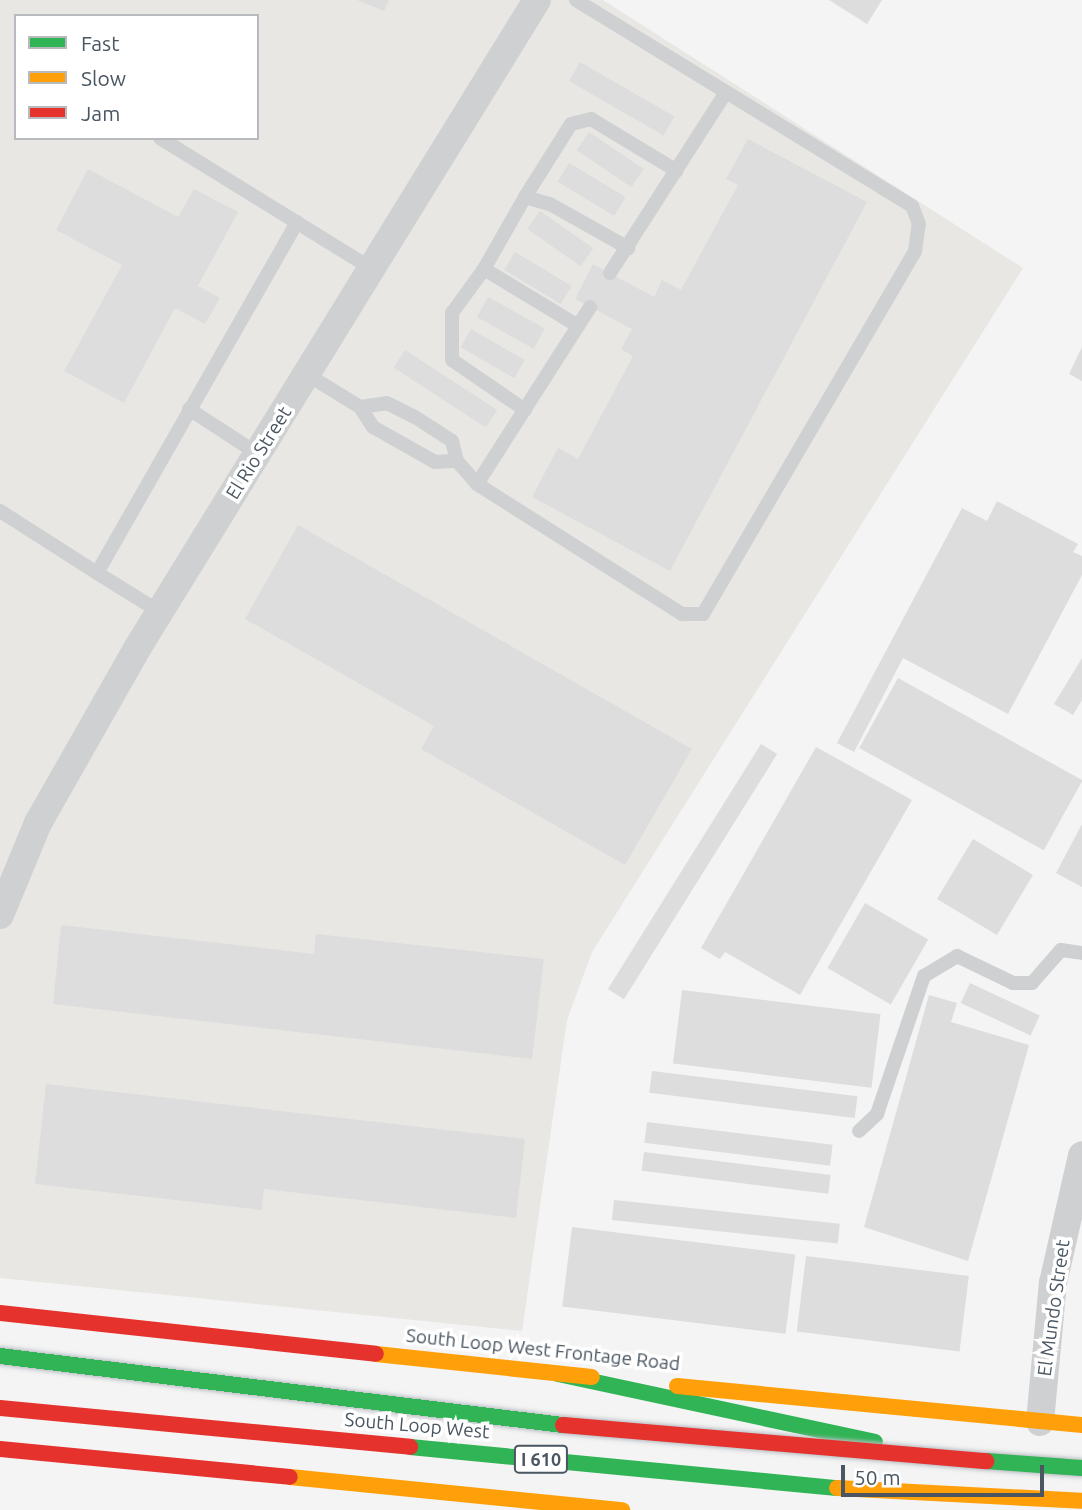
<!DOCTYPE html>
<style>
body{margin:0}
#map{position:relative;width:1082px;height:1510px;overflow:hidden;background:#f4f4f4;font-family:Ubuntu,sans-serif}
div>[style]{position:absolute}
.commercial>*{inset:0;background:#e8e7e3}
.building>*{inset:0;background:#ddddde;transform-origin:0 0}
.lane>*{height:14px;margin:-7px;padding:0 7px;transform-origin:7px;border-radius:7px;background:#ced0d2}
.street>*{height:28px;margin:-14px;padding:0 14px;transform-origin:14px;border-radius:14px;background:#ced0d2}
.fast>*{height:16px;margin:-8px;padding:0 8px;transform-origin:8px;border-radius:8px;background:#30b455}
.slow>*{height:16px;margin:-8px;padding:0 8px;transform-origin:8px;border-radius:8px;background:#ff9f0a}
.jam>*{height:16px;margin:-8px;padding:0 8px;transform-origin:8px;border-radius:8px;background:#e5322d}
.bridges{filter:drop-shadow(0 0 2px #b9bec3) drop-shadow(0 0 2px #b9bec3)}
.fast-bridge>*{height:16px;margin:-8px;padding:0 8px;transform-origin:8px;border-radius:8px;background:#30b455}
.jam-bridge>*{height:16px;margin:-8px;padding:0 8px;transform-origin:8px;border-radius:8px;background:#e5322d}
span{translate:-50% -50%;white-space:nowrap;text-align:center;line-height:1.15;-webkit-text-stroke:7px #fff;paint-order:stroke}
.shield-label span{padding:2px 5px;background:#fff;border:2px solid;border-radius:5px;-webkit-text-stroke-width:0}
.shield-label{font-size:18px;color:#4a5661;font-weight:700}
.street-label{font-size:19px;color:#4a5661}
.legend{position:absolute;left:14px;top:14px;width:245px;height:126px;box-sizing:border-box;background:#fff;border:2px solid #b7bbc0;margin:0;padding:9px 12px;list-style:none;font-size:21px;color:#4a5661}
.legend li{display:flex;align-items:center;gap:14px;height:35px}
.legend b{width:35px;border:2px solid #b7bbc0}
.scale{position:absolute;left:841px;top:1465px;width:203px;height:32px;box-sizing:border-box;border:4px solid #4a5661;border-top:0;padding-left:9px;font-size:21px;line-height:24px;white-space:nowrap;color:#4a5661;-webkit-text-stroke:5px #fff;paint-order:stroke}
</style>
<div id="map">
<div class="commercial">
<i style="clip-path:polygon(evenodd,0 0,603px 0,1023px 268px,592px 952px,567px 1020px,522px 1331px,0 1278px,0 0,16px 16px,257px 16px,257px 138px,16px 138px,16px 16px)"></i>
</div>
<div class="building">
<i style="clip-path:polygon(357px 0,389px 0,384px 11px)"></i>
<i style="clip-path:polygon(829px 0,882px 0,867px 24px)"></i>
<i style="left:580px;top:62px;width:109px;height:22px;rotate:30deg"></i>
<i style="left:589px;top:132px;width:66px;height:22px;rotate:34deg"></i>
<i style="clip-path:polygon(748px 139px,867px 202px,670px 571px,532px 497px,558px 448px,578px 459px,633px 356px,621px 349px,632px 329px,575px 299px,593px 264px,654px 297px,662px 280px,681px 290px,738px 185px,726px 179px)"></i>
<i style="left:569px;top:163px;width:66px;height:22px;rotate:31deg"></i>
<i style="clip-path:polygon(88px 169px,178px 217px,194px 189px,238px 212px,198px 286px,220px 298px,205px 324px,175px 308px,124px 403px,64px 371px,122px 265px,56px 230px)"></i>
<i style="left:540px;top:211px;width:65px;height:22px;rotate:35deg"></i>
<i style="left:515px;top:252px;width:66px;height:21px;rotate:31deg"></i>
<i style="left:488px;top:297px;width:65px;height:23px;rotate:29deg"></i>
<i style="left:471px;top:329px;width:62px;height:21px;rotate:30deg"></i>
<i style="clip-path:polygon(1082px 347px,1082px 381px,1069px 374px)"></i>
<i style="left:405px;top:350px;width:110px;height:21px;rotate:33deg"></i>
<i style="clip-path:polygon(997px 501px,1078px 544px,1073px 552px,1082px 556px,1082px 575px,1008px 714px,903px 658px,854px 752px,837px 743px,962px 508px,987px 521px)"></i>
<i style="clip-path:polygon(298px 525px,692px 749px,625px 865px,421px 749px,434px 726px,245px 619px)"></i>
<i style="clip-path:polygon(1082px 658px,1082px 700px,1073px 715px,1054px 704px)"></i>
<i style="left:898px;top:678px;width:211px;height:80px;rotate:29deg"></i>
<i style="left:761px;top:744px;width:19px;height:289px;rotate:32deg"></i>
<i style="clip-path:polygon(816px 747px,912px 800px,800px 995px,725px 952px,720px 959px,701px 948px)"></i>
<i style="clip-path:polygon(1082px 824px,1082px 887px,1056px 873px)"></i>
<i style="left:973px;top:839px;width:70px;height:70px;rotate:31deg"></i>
<i style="left:865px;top:903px;width:73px;height:75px;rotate:30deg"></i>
<i style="clip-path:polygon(61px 925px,314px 954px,316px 934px,544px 959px,532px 1059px,53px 1004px)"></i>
<i style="left:970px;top:983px;width:77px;height:22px;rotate:25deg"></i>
<i style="left:682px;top:990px;width:200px;height:74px;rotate:7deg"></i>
<i style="clip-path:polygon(929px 995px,957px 1003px,951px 1022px,1029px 1045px,968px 1261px,864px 1227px)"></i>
<i style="left:652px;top:1071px;width:207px;height:22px;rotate:7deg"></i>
<i style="clip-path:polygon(46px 1084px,525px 1139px,516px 1218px,264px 1189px,262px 1210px,35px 1184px)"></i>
<i style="left:647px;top:1122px;width:187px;height:21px;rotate:7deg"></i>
<i style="left:644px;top:1152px;width:188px;height:19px;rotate:7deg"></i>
<i style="left:614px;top:1200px;width:227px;height:20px;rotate:6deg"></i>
<i style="left:572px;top:1227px;width:225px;height:80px;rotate:7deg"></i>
<i style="left:806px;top:1256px;width:164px;height:76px;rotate:7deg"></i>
</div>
<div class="lane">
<i style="left:160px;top:138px;width:249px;rotate:31.7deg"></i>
<i style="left:525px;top:197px;width:86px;rotate:-57.8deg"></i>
<i style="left:571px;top:124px;width:21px;rotate:-14deg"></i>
<i style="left:591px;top:119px;width:100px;rotate:31.2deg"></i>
<i style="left:484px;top:269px;width:83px;rotate:-60.3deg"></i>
<i style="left:525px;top:197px;width:26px;rotate:16deg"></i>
<i style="left:550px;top:204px;width:90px;rotate:29.4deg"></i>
<i style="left:610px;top:273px;width:215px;rotate:-57.3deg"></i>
<i style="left:308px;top:375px;width:61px;rotate:31.6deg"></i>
<i style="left:360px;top:407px;width:24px;rotate:57deg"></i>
<i style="left:373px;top:427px;width:71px;rotate:29.4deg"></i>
<i style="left:435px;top:462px;width:22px;rotate:-3deg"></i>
<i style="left:360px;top:407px;width:27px;rotate:-8deg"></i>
<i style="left:387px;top:403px;width:31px;rotate:27deg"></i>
<i style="left:415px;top:417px;width:44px;rotate:33deg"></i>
<i style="left:452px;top:441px;width:21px;rotate:76deg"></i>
<i style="left:457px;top:461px;width:30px;rotate:49deg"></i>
<i style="left:477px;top:484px;width:243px;rotate:32.4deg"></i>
<i style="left:682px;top:614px;width:21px"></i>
<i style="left:703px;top:614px;width:420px;rotate:-59.7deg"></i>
<i style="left:915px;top:251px;width:27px;rotate:-82deg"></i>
<i style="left:919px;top:224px;width:19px;rotate:-111deg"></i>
<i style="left:912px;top:206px;width:394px;rotate:-148.5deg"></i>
<i style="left:189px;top:409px;width:82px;rotate:33.1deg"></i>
<i style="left:525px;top:410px;width:88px;rotate:-145.6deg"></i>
<i style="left:452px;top:360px;width:47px;rotate:-90deg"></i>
<i style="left:452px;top:313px;width:54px;rotate:-54deg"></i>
<i style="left:484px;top:269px;width:110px;rotate:31.2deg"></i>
<i style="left:477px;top:484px;width:210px;rotate:-57.4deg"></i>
<i style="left:0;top:511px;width:115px;rotate:32.6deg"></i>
<i style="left:160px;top:612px;width:74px;rotate:-148.2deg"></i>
<i style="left:97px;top:573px;width:404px;rotate:-60.3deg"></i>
<i style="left:859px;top:1131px;width:25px;rotate:-43deg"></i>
<i style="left:877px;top:1114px;width:146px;rotate:-71.2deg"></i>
<i style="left:924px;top:976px;width:39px;rotate:-31deg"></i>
<i style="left:957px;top:956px;width:62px;rotate:25.7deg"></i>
<i style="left:1013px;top:983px;width:19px"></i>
<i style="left:1032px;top:983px;width:44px;rotate:-48.7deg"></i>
<i style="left:1061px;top:950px;width:21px;rotate:8deg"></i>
</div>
<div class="street">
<i style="left:0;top:915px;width:100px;rotate:-67.6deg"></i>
<i style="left:38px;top:823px;width:202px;rotate:-60.4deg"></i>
<i style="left:138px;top:647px;width:760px;rotate:-58.34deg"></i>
<i style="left:1040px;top:1422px;width:140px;rotate:-84.7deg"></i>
<i style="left:1053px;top:1283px;width:131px;rotate:-77.2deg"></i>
</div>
<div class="fast">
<i style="left:558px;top:1374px;width:324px;rotate:12.1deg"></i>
<i style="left:410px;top:1447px;width:429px;rotate:5.5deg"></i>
</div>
<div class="slow">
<i style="left:376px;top:1354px;width:217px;rotate:6.1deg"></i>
<i style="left:677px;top:1386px;width:407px;rotate:5.5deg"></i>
<i style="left:290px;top:1477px;width:334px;rotate:5.7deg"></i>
<i style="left:837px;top:1488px;width:245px;rotate:3deg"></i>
</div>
<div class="jam">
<i style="left:0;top:1313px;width:378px;rotate:6.2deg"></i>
<i style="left:0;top:1408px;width:412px;rotate:5.4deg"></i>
<i style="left:0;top:1449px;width:291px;rotate:5.5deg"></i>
</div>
<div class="bridges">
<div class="fast-bridge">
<i style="left:0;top:1356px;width:567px;rotate:6.99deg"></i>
<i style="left:986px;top:1461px;width:96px;rotate:4.2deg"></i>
</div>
<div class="jam-bridge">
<i style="left:563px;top:1425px;width:425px;rotate:4.9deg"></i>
</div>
</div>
<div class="shield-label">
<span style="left:541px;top:1459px">I 610</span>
</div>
<div class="street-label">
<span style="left:259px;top:453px;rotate:-58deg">El Rio Street</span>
<span style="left:1054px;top:1308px;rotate:-82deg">El Mundo Street</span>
<span style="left:543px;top:1350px;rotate:6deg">South Loop West Frontage Road</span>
<span style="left:417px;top:1426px;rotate:5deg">South Loop West</span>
</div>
<ul class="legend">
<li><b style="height:9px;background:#30b455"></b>Fast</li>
<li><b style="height:9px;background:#ff9f0a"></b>Slow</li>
<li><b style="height:9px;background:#e5322d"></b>Jam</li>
</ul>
<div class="scale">50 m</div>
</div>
